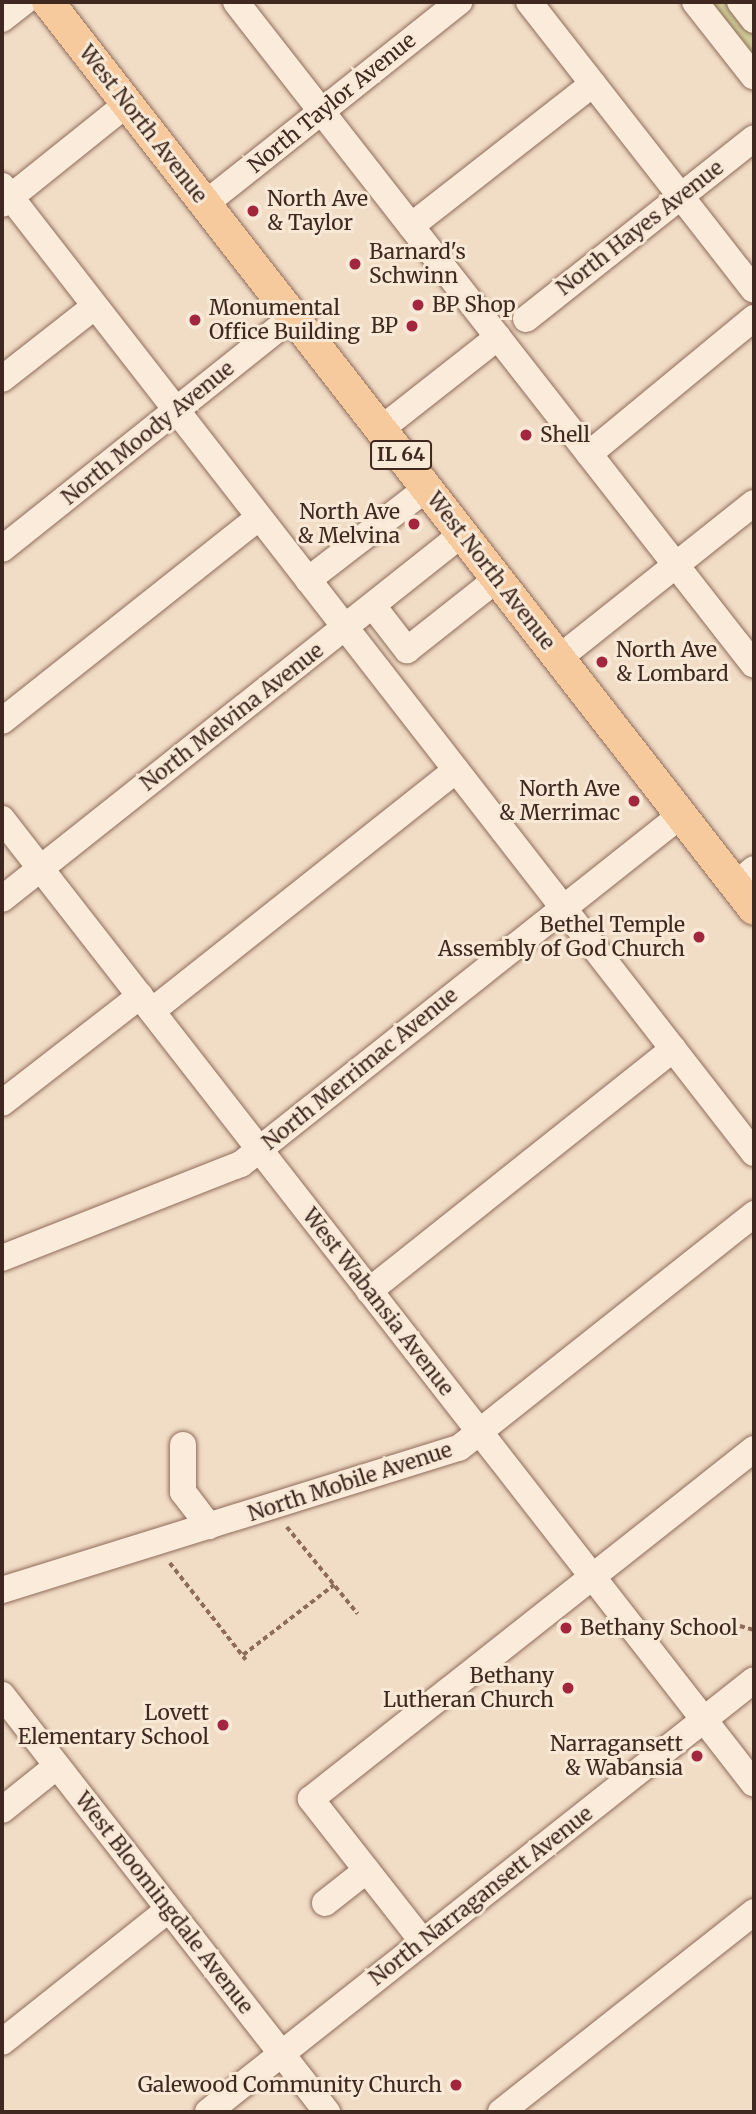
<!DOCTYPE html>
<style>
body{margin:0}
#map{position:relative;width:756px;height:2114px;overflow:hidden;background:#f1dcc6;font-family:Merriweather,serif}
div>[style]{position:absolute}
.green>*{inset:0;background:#d1cd99}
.path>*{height:3.5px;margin-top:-1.75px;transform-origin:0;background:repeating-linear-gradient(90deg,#8e6c5a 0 5px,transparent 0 8.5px)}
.roads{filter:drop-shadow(0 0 2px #8e6c5a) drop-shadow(0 0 2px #8e6c5a)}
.minor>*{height:26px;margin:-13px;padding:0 13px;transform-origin:13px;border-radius:13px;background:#fbebda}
.major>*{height:32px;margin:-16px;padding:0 16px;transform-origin:16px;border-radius:16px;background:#f6ca9c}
.dots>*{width:19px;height:19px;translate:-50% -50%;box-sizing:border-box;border:4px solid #f8e8d6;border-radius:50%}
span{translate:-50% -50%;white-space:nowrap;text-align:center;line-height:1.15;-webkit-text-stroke:6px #f8e8d6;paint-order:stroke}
.shield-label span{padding:2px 5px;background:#f8e8d6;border:2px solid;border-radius:5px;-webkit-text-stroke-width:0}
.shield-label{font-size:19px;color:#3e281f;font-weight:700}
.street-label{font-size:21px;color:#3e281f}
.poi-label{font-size:21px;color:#3e281f}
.left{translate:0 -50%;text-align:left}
.right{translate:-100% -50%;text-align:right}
.frame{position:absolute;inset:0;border:4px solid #3e281f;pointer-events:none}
</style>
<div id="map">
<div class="green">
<i style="clip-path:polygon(702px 2px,727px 2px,754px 36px,754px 69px)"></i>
</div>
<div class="path">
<i style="left:287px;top:1527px;width:112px;rotate:50.8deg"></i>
<i style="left:170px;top:1563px;width:123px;rotate:51.9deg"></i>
<i style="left:740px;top:1626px;width:15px;rotate:16deg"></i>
<i style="left:243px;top:1655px;width:115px;rotate:-37.6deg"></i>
</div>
<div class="roads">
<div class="minor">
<i style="left:236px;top:2px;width:841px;rotate:52deg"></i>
<i style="left:529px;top:2px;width:365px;rotate:52deg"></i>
<i style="left:695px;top:2px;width:95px;rotate:51.8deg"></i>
<i style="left:740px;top:2px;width:23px;rotate:52deg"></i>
<i style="left:2px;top:19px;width:28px;rotate:-38deg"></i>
<i style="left:2px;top:186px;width:1225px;rotate:52.13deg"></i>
<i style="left:2px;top:204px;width:160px;rotate:-38.7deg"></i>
<i style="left:205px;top:204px;width:325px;rotate:-38.5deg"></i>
<i style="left:411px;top:226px;width:231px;rotate:-38deg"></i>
<i style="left:526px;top:319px;width:291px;rotate:-38.4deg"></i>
<i style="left:2px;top:379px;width:118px;rotate:-38.1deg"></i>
<i style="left:381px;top:429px;width:149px;rotate:-38.2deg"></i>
<i style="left:589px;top:454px;width:214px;rotate:-39.5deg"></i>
<i style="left:2px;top:549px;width:372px;rotate:-38.6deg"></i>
<i style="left:308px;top:580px;width:150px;rotate:-37.7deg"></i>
<i style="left:373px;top:606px;width:56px;rotate:52.3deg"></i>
<i style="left:407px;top:650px;width:115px;rotate:-38.3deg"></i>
<i style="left:559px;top:658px;width:249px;rotate:-38.5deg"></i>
<i style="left:2px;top:721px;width:328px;rotate:-38.4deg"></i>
<i style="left:2px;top:819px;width:1223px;rotate:52.07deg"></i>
<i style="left:735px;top:885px;width:25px;rotate:-40deg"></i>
<i style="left:2px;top:899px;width:587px;rotate:-38.43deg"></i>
<i style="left:152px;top:1011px;width:388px;rotate:-38.4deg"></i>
<i style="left:2px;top:1103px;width:175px;rotate:-37.8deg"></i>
<i style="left:2px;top:1258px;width:257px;rotate:-21.5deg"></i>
<i style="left:241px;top:1164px;width:562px;rotate:-38.42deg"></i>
<i style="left:369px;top:1291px;width:389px;rotate:-38.5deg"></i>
<i style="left:183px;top:1445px;width:47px;rotate:90deg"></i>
<i style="left:183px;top:1492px;width:43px;rotate:52.6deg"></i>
<i style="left:2px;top:1590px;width:479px;rotate:-17.3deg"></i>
<i style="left:459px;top:1448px;width:377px;rotate:-38.4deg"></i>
<i style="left:2px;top:1695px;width:529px;rotate:52.07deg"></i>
<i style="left:2px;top:1810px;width:70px;rotate:-38.7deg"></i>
<i style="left:325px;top:1903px;width:53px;rotate:-38.2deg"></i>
<i style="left:423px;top:1942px;width:182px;rotate:-128.1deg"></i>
<i style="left:311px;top:1799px;width:565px;rotate:-38.31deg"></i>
<i style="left:2px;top:2042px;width:213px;rotate:-38.5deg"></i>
<i style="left:208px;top:2112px;width:696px;rotate:-38.35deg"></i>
<i style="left:501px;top:2112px;width:323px;rotate:-38.3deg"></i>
</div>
<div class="major">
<i style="left:48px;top:2px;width:1149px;rotate:52.1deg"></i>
</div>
</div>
<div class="dots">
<i style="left:253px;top:211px;background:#a2263d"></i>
<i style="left:355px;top:264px;background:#a2263d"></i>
<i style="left:418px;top:305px;background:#a2263d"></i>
<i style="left:195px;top:320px;background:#a2263d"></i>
<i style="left:412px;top:326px;background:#a2263d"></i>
<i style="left:526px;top:435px;background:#a2263d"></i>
<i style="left:414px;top:524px;background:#a2263d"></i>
<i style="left:602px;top:662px;background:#a2263d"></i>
<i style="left:634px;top:801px;background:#a2263d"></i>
<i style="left:699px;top:937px;background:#a2263d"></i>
<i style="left:566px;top:1628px;background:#a2263d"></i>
<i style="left:568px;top:1688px;background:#a2263d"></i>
<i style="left:223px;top:1725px;background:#a2263d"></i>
<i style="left:697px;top:1756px;background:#a2263d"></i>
<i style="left:456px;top:2085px;background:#a2263d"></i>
</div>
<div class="shield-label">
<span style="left:401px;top:455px">IL 64</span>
</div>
<div class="street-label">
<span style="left:332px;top:103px;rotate:-39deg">North Taylor Avenue</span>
<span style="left:143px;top:124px;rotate:52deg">West North Avenue</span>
<span style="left:640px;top:228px;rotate:-38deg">North Hayes Avenue</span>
<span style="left:148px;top:433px;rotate:-39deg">North Moody Avenue</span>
<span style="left:491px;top:571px;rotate:52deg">West North Avenue</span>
<span style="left:232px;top:717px;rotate:-38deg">North Melvina Avenue</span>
<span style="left:360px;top:1069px;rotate:-39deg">North Merrimac Avenue</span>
<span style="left:378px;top:1302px;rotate:52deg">West Wabansia Avenue</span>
<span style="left:350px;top:1482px;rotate:-18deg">North Mobile Avenue</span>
<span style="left:481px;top:1896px;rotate:-38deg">North Narragansett Avenue</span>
<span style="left:164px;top:1903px;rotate:52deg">West Bloomingdale Avenue</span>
</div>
<div class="poi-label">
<span class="left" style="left:267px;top:211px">North Ave<br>&amp; Taylor</span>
<span class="left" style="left:369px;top:264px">Barnard's<br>Schwinn</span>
<span class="left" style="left:432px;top:305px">BP Shop</span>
<span class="left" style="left:209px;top:320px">Monumental<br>Office Building</span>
<span class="right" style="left:398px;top:326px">BP</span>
<span class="left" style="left:540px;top:435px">Shell</span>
<span class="right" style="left:400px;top:524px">North Ave<br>&amp; Melvina</span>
<span class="left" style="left:616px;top:662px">North Ave<br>&amp; Lombard</span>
<span class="right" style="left:620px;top:801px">North Ave<br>&amp; Merrimac</span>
<span class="right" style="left:685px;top:937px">Bethel Temple<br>Assembly of God Church</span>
<span class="left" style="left:580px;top:1628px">Bethany School</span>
<span class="right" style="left:554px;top:1688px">Bethany<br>Lutheran Church</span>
<span class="right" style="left:209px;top:1725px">Lovett<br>Elementary School</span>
<span class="right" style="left:683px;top:1756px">Narragansett<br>&amp; Wabansia</span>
<span class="right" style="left:442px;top:2085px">Galewood Community Church</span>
</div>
<div class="frame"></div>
</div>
